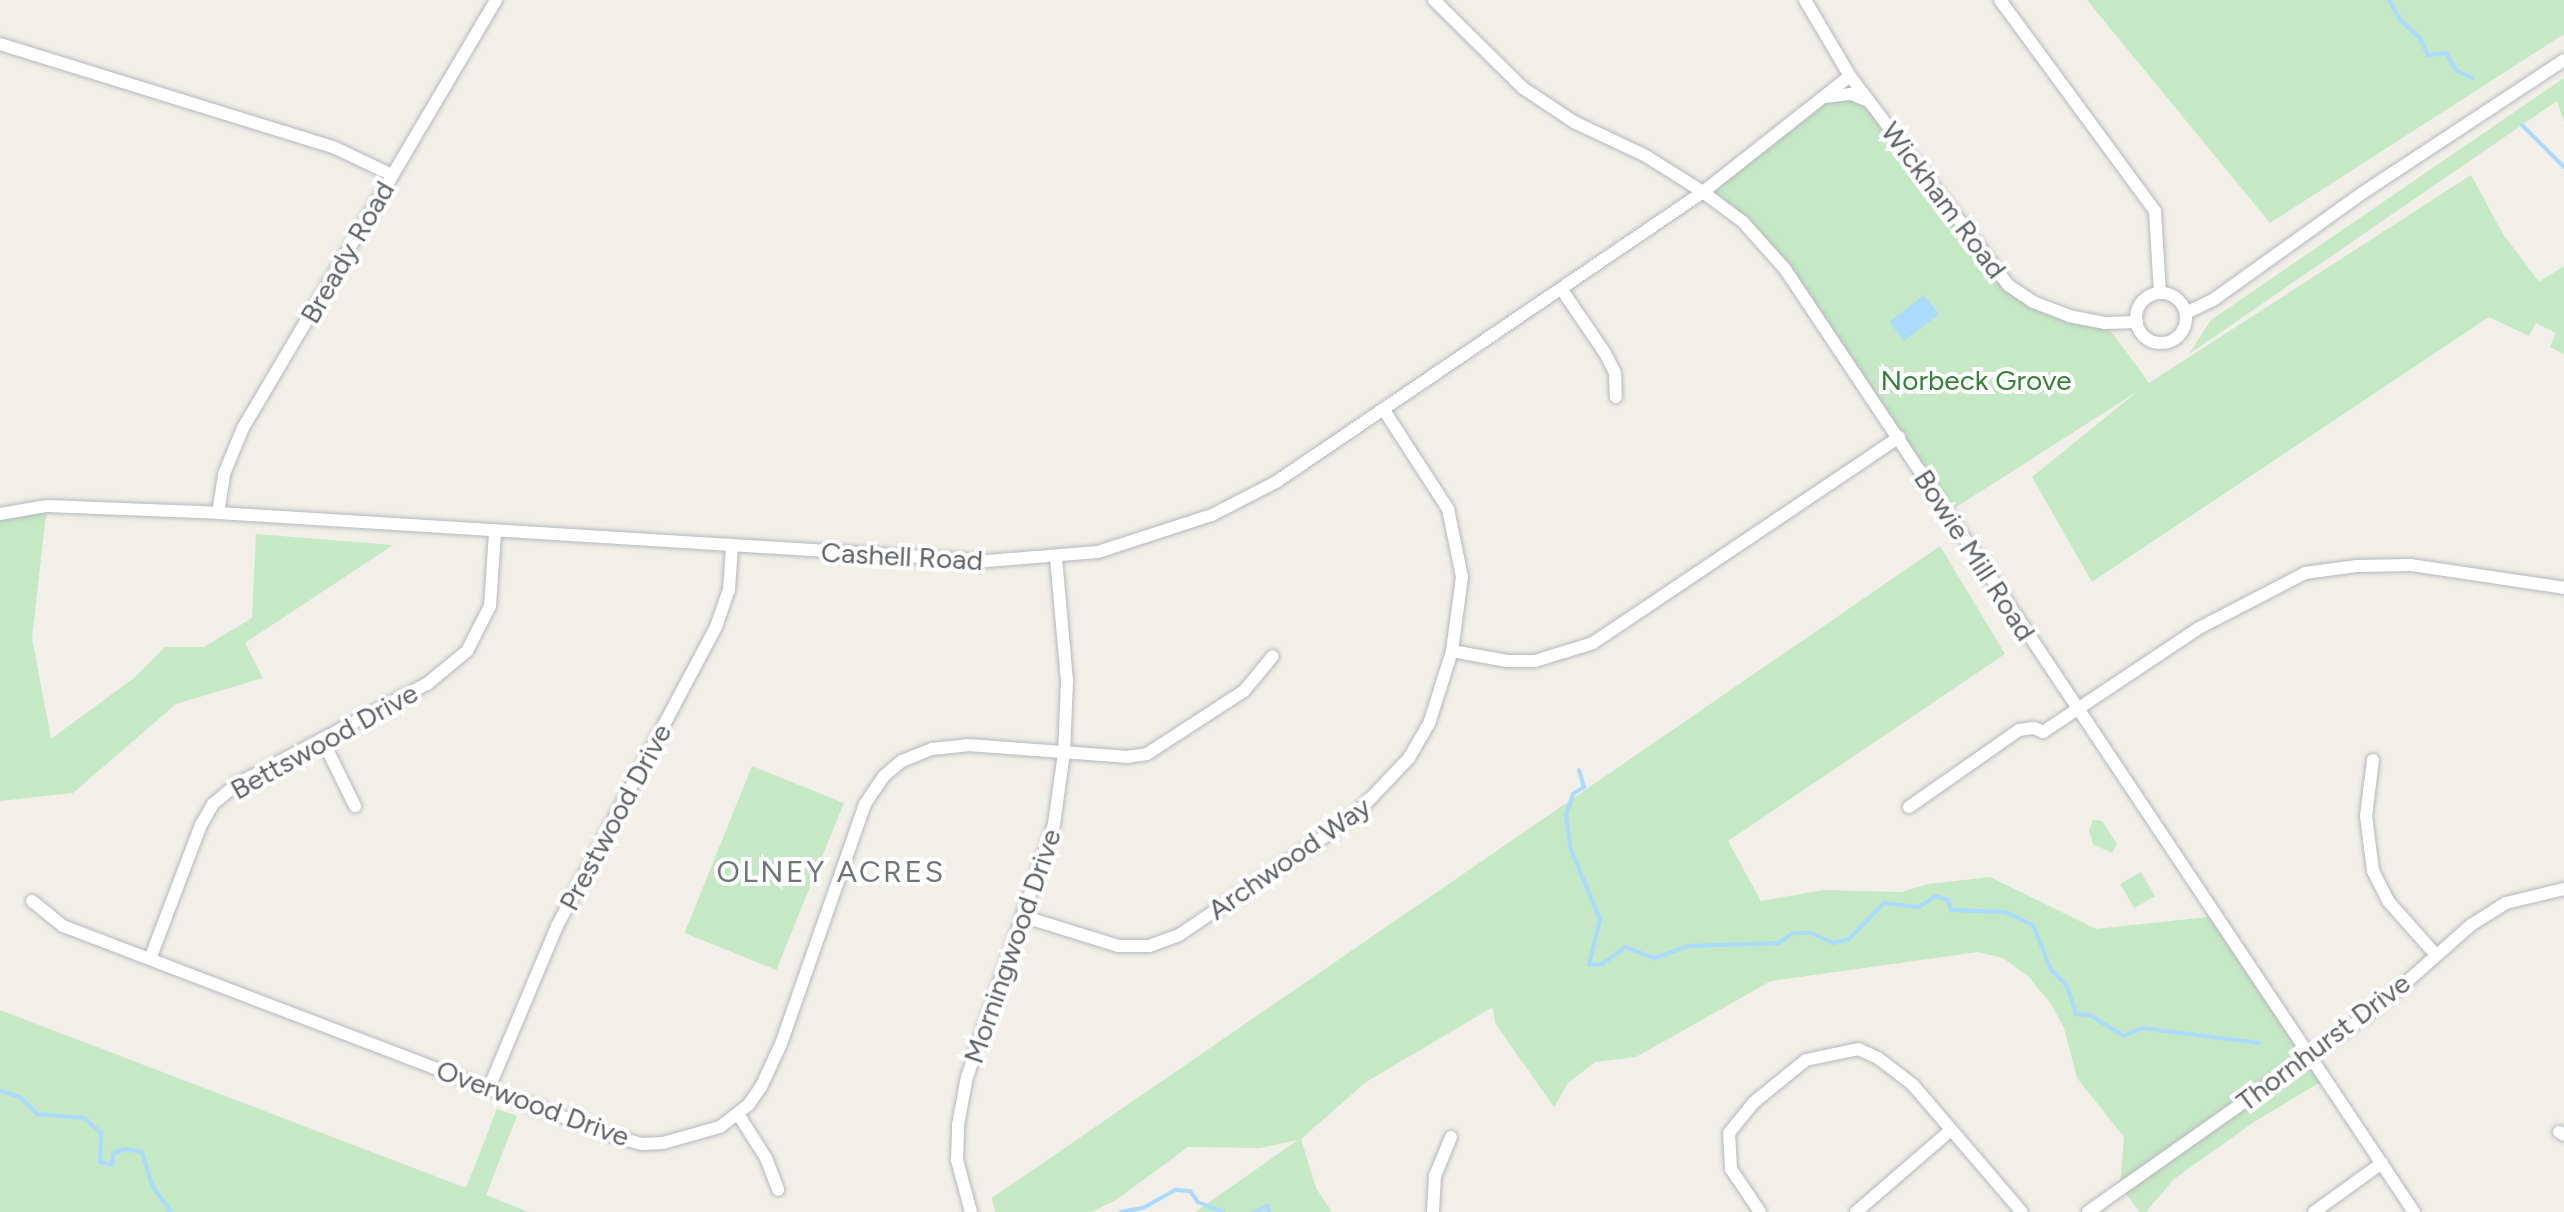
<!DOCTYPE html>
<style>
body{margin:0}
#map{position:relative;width:2564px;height:1212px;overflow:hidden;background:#f1efe8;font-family:Figtree,sans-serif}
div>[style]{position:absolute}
.green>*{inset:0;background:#c5e8c5;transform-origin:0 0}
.water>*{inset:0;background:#aadaff;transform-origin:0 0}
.stream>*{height:4px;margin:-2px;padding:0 2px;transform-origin:2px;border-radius:2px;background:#aadaff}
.roads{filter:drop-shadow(0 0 2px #b5b8bc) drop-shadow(0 0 2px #b5b8bc)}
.minor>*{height:12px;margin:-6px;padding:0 6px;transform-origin:6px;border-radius:6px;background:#fff}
.minor>.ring{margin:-6px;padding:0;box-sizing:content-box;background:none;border:12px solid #fff;border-radius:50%}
span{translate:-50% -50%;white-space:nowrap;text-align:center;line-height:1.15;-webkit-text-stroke:8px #fff;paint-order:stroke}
.street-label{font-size:28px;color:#5f6368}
.park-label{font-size:28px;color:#348238}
.neighbourhood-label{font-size:30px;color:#70757a;letter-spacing:2.5px}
</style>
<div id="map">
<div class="green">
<i style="clip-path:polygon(2087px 0,2564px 0,2564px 34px,2270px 223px)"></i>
<i style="clip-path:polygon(1850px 76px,1989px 265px,2033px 303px,2105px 323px,2149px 383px,2471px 175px,2503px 234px,2539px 282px,2564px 266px,2564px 354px,2550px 347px,2556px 333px,2536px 323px,2529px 336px,2489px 317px,2092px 582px,2032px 477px,2138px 391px,1947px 513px,1785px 269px,1703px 192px)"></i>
<i style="clip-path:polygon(2564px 78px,2564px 122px,2557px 101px,2189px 354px,2211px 320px)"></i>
<i style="clip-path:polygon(47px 506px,32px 638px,51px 739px,134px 678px,165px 647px,204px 647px,252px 618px,256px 534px,393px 545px,245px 643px,263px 678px,176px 704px,73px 793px,0 801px,0 514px)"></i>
<i style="clip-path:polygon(1940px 546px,2005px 654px,1728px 841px,1761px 901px,1823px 890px,1901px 892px,1929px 884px,1990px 877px,2096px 929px,2217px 916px,2327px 1078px,2254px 1122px,2174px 1179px,2146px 1212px,2140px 1212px,2120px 1186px,2124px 1137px,2077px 1078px,2064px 1028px,2051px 1004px,2028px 976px,2003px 958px,1978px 952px,1771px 981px,1636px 1057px,1595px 1062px,1568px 1083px,1554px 1107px,1495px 1023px,1493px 1007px,1366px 1082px,1301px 1139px,1316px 1188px,1332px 1212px,1195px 1212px,1298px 1140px,1260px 1148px,1188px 1147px,1116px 1200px,1091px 1212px,995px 1212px,992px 1198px)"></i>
<i style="left:752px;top:766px;width:99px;height:180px;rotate:22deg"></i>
<i style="clip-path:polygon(2093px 820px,2102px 821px,2117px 844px,2112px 853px,2093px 844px,2089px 831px)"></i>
<i style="left:2141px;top:872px;width:28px;height:24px;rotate:60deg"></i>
<i style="clip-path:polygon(0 1010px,466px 1188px,497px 1109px,517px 1116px,486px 1195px,529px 1212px,0 1212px)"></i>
</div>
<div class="water">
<i style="left:1924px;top:295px;width:24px;height:44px;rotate:52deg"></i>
</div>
<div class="stream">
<i style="left:2389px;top:0;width:23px;rotate:61deg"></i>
<i style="left:2400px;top:20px;width:27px;rotate:42deg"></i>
<i style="left:2420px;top:38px;width:19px;rotate:65deg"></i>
<i style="left:2428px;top:55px;width:18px;rotate:-6deg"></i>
<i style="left:2446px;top:53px;width:21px;rotate:59deg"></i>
<i style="left:2457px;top:71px;width:17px;rotate:24deg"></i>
<i style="left:2522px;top:125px;width:59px;rotate:45deg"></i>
<i style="left:1579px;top:770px;width:18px;rotate:74deg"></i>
<i style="left:1584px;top:787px;width:13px;rotate:148deg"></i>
<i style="left:1573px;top:794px;width:23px;rotate:108deg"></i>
<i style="left:1566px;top:816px;width:34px;rotate:82deg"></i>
<i style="left:1571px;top:850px;width:75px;rotate:67.2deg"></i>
<i style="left:1600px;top:919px;width:47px;rotate:103.4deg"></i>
<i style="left:1589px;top:965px;width:13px;rotate:-4deg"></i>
<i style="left:1602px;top:964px;width:29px;rotate:-36deg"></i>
<i style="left:1625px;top:947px;width:31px;rotate:21deg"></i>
<i style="left:1654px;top:958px;width:36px;rotate:-19deg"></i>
<i style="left:1688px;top:946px;width:91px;rotate:-1.9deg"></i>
<i style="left:1779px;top:943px;width:17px;rotate:-36deg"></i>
<i style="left:1793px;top:933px;width:18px"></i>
<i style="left:1811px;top:933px;width:24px;rotate:24deg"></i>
<i style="left:1833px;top:943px;width:16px;rotate:-14deg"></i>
<i style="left:1849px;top:939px;width:50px;rotate:-45.8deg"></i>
<i style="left:1884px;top:903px;width:35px;rotate:7deg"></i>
<i style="left:1919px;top:907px;width:20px;rotate:-33deg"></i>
<i style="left:1936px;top:896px;width:13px;rotate:18deg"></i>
<i style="left:1948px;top:900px;width:10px;rotate:73deg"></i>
<i style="left:1951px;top:910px;width:54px;rotate:2.1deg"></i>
<i style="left:2005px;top:912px;width:31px;rotate:25deg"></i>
<i style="left:2033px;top:925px;width:48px;rotate:68.2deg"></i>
<i style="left:2051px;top:970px;width:23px;rotate:45deg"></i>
<i style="left:2067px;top:986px;width:29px;rotate:72deg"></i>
<i style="left:2076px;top:1014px;width:14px;rotate:4deg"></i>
<i style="left:2090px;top:1015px;width:39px;rotate:32deg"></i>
<i style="left:2123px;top:1036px;width:21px;rotate:-23deg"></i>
<i style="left:2142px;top:1028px;width:118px;rotate:7.3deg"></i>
<i style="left:0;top:1091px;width:21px;rotate:17deg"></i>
<i style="left:20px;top:1097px;width:24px;rotate:45deg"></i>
<i style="left:37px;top:1114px;width:47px;rotate:4.9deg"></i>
<i style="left:84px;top:1118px;width:23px;rotate:41deg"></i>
<i style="left:101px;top:1133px;width:29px;rotate:92deg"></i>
<i style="left:100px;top:1162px;width:12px;rotate:14deg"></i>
<i style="left:112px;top:1165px;width:12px;rotate:-85deg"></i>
<i style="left:113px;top:1153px;width:13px;rotate:-18deg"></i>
<i style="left:125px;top:1149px;width:17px;rotate:10deg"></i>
<i style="left:142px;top:1152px;width:37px;rotate:73deg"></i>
<i style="left:153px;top:1187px;width:31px;rotate:54deg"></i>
<i style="left:1120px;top:1212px;width:23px;rotate:-10deg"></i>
<i style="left:1143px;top:1208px;width:38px;rotate:-29deg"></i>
<i style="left:1176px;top:1190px;width:14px;rotate:4deg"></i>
<i style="left:1190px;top:1191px;width:14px;rotate:54deg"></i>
<i style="left:1198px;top:1202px;width:27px;rotate:22deg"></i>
<i style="left:1254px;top:1212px;width:15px;rotate:-23deg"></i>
<i style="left:1268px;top:1206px;width:6px;rotate:81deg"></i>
</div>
<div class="roads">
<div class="minor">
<i style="left:1434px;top:0;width:125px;rotate:44.7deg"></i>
<i style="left:1523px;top:88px;width:61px;rotate:33.7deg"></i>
<i style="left:1574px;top:122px;width:80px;rotate:25.3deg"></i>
<i style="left:1646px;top:156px;width:67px;rotate:32.3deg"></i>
<i style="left:1703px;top:192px;width:50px;rotate:36.9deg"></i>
<i style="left:1743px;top:222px;width:63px;rotate:48.2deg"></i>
<i style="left:1785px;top:269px;width:1134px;rotate:56.3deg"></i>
<i style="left:1805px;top:0;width:88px;rotate:59.4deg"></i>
<i style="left:1850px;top:76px;width:262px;rotate:52.9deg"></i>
<i style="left:2008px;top:285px;width:30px;rotate:34deg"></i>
<i style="left:2033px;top:302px;width:39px;rotate:21deg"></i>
<i style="left:2069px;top:316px;width:37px;rotate:11deg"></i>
<i style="left:2105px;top:323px;width:32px;rotate:-2deg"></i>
<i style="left:2000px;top:0;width:262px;rotate:53.7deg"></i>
<i style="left:2155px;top:211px;width:82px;rotate:86.5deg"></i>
<i style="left:0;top:44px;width:349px;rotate:17.2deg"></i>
<i style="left:333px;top:147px;width:65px;rotate:25.4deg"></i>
<i style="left:1825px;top:97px;width:26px;rotate:-7deg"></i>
<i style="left:1851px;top:94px;width:18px;rotate:22deg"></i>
<i style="left:1562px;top:290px;width:76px;rotate:55.7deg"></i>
<i style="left:1605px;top:353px;width:22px;rotate:63deg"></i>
<i style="left:1615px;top:373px;width:24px;rotate:88deg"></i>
<i class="ring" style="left:2136px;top:293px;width:38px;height:38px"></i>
<i style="left:2186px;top:313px;width:30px;rotate:-26deg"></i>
<i style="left:2213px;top:300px;width:186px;rotate:-35.6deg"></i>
<i style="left:2364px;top:192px;width:240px;rotate:-33.4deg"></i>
<i style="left:218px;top:513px;width:39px;rotate:-81deg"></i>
<i style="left:224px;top:474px;width:50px;rotate:-67.6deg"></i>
<i style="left:243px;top:428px;width:497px;rotate:-59.4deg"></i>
<i style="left:0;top:514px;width:48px;rotate:-9.7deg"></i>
<i style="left:47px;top:506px;width:171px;rotate:2.3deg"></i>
<i style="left:218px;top:513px;width:770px;rotate:3.57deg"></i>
<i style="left:987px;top:561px;width:111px;rotate:-4.6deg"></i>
<i style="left:1098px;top:552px;width:120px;rotate:-18deg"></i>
<i style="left:1212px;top:515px;width:72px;rotate:-27.3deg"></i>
<i style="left:1276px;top:482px;width:516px;rotate:-34.18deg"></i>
<i style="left:1703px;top:192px;width:187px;rotate:-38.3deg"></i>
<i style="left:1452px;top:651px;width:56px;rotate:10.3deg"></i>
<i style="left:1507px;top:661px;width:28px"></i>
<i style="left:1535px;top:661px;width:61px;rotate:-17.2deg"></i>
<i style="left:1593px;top:643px;width:369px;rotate:-33.9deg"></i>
<i style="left:322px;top:739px;width:75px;rotate:63.8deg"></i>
<i style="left:2373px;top:760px;width:56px;rotate:97.1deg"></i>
<i style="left:2366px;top:816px;width:55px;rotate:82.7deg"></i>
<i style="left:2373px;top:871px;width:34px;rotate:63deg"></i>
<i style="left:2388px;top:901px;width:72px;rotate:48.4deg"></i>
<i style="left:1909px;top:807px;width:134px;rotate:-35deg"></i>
<i style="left:2019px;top:730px;width:15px;rotate:-8deg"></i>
<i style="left:2034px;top:728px;width:10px;rotate:24deg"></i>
<i style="left:2043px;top:732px;width:187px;rotate:-33.7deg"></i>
<i style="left:2199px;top:628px;width:119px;rotate:-27.4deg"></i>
<i style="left:2305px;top:573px;width:52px;rotate:-7.7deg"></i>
<i style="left:2357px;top:566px;width:54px;rotate:-1.1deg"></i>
<i style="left:2411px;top:565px;width:155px;rotate:8.5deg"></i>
<i style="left:32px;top:901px;width:40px;rotate:39deg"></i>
<i style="left:63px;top:926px;width:586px;rotate:20.91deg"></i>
<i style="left:610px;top:1135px;width:33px;rotate:16deg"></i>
<i style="left:642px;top:1144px;width:21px;rotate:-3deg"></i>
<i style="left:663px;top:1143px;width:59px;rotate:-15.7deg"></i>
<i style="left:720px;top:1127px;width:37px;rotate:-38deg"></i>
<i style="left:749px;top:1104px;width:21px;rotate:-55deg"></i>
<i style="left:761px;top:1087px;width:47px;rotate:-65.1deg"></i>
<i style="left:781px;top:1044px;width:254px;rotate:-70.7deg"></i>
<i style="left:865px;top:804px;width:34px;rotate:-56deg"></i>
<i style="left:884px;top:776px;width:23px;rotate:-40deg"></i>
<i style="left:902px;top:761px;width:32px;rotate:-22deg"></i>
<i style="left:932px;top:749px;width:36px;rotate:-6deg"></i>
<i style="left:968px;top:745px;width:158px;rotate:4.3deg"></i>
<i style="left:1126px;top:757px;width:21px;rotate:-8deg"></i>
<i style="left:1147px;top:754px;width:116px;rotate:-33deg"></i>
<i style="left:1244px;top:691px;width:45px;rotate:-50.4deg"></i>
<i style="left:1025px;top:917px;width:97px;rotate:17.3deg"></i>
<i style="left:1118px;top:946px;width:31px"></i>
<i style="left:1149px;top:946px;width:32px;rotate:-20deg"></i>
<i style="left:1179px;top:935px;width:209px;rotate:-34.1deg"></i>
<i style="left:1352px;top:818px;width:83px;rotate:-46.5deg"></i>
<i style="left:1409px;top:758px;width:39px;rotate:-60deg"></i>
<i style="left:1429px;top:724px;width:77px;rotate:-72.5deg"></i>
<i style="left:1452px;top:651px;width:75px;rotate:-82.3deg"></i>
<i style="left:1462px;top:577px;width:69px;rotate:-101.6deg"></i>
<i style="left:1448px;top:509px;width:118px;rotate:-122.9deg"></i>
<i style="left:150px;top:959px;width:143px;rotate:-69.2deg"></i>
<i style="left:201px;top:825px;width:24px;rotate:-60deg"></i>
<i style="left:213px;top:804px;width:31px;rotate:-40deg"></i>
<i style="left:237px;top:784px;width:215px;rotate:-27.8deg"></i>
<i style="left:427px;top:684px;width:52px;rotate:-39.5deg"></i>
<i style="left:467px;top:651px;width:51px;rotate:-62.9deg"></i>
<i style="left:490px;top:606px;width:74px;rotate:-86.1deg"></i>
<i style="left:489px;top:1088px;width:176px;rotate:-67.2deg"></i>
<i style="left:557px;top:926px;width:339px;rotate:-62deg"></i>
<i style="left:716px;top:627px;width:39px;rotate:-71deg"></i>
<i style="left:729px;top:590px;width:44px;rotate:-86.1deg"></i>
<i style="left:738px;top:1114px;width:52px;rotate:57.5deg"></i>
<i style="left:766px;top:1158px;width:34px;rotate:69deg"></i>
<i style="left:2559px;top:1132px;width:6px;rotate:31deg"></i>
<i style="left:971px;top:1212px;width:54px;rotate:-105.1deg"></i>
<i style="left:957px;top:1160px;width:35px;rotate:-88deg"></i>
<i style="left:958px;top:1125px;width:49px;rotate:-79.4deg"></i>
<i style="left:967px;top:1077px;width:268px;rotate:-71deg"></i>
<i style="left:1054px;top:824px;width:72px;rotate:-82deg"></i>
<i style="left:1064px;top:753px;width:72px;rotate:-87.6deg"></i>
<i style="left:1067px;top:681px;width:123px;rotate:-95.1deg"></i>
<i style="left:1433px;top:1212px;width:36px;rotate:-87deg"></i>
<i style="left:1435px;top:1176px;width:42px;rotate:-67.7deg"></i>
<i style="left:1760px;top:1212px;width:52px;rotate:-124deg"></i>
<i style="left:1731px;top:1169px;width:36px;rotate:-93deg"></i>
<i style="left:1729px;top:1133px;width:38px;rotate:-51deg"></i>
<i style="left:1753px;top:1103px;width:68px;rotate:-39.1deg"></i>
<i style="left:1806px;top:1060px;width:53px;rotate:-11.9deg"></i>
<i style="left:1858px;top:1049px;width:22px;rotate:24deg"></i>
<i style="left:1878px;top:1058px;width:44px;rotate:37.6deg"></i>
<i style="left:1913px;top:1085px;width:167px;rotate:49.4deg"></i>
<i style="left:1856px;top:1212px;width:125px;rotate:-40.8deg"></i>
<i style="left:2088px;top:1212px;width:354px;rotate:-35.2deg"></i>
<i style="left:2377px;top:1008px;width:125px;rotate:-41.4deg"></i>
<i style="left:2471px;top:925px;width:41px;rotate:-32.2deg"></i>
<i style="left:2506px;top:903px;width:60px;rotate:-13.6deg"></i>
<i style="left:2314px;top:1212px;width:84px;rotate:-35.8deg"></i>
</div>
</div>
<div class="street-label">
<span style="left:1944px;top:200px;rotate:53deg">Wickham Road</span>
<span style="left:347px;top:252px;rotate:-60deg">Bready Road</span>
<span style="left:1975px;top:555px;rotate:57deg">Bowie Mill Road</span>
<span style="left:902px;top:556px;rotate:3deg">Cashell Road</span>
<span style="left:324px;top:741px;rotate:-29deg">Bettswood Drive</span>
<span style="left:615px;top:817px;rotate:-62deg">Prestwood Drive</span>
<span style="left:1289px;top:858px;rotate:-35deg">Archwood Way</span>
<span style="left:1012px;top:946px;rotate:-71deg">Morningwood Drive</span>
<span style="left:2323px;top:1042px;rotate:-37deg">Thornhurst Drive</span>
<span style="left:533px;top:1103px;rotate:20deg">Overwood Drive</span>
</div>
<div class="park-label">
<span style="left:1976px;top:380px">Norbeck Grove</span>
</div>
<div class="neighbourhood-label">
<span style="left:831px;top:872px">OLNEY ACRES</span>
</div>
</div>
